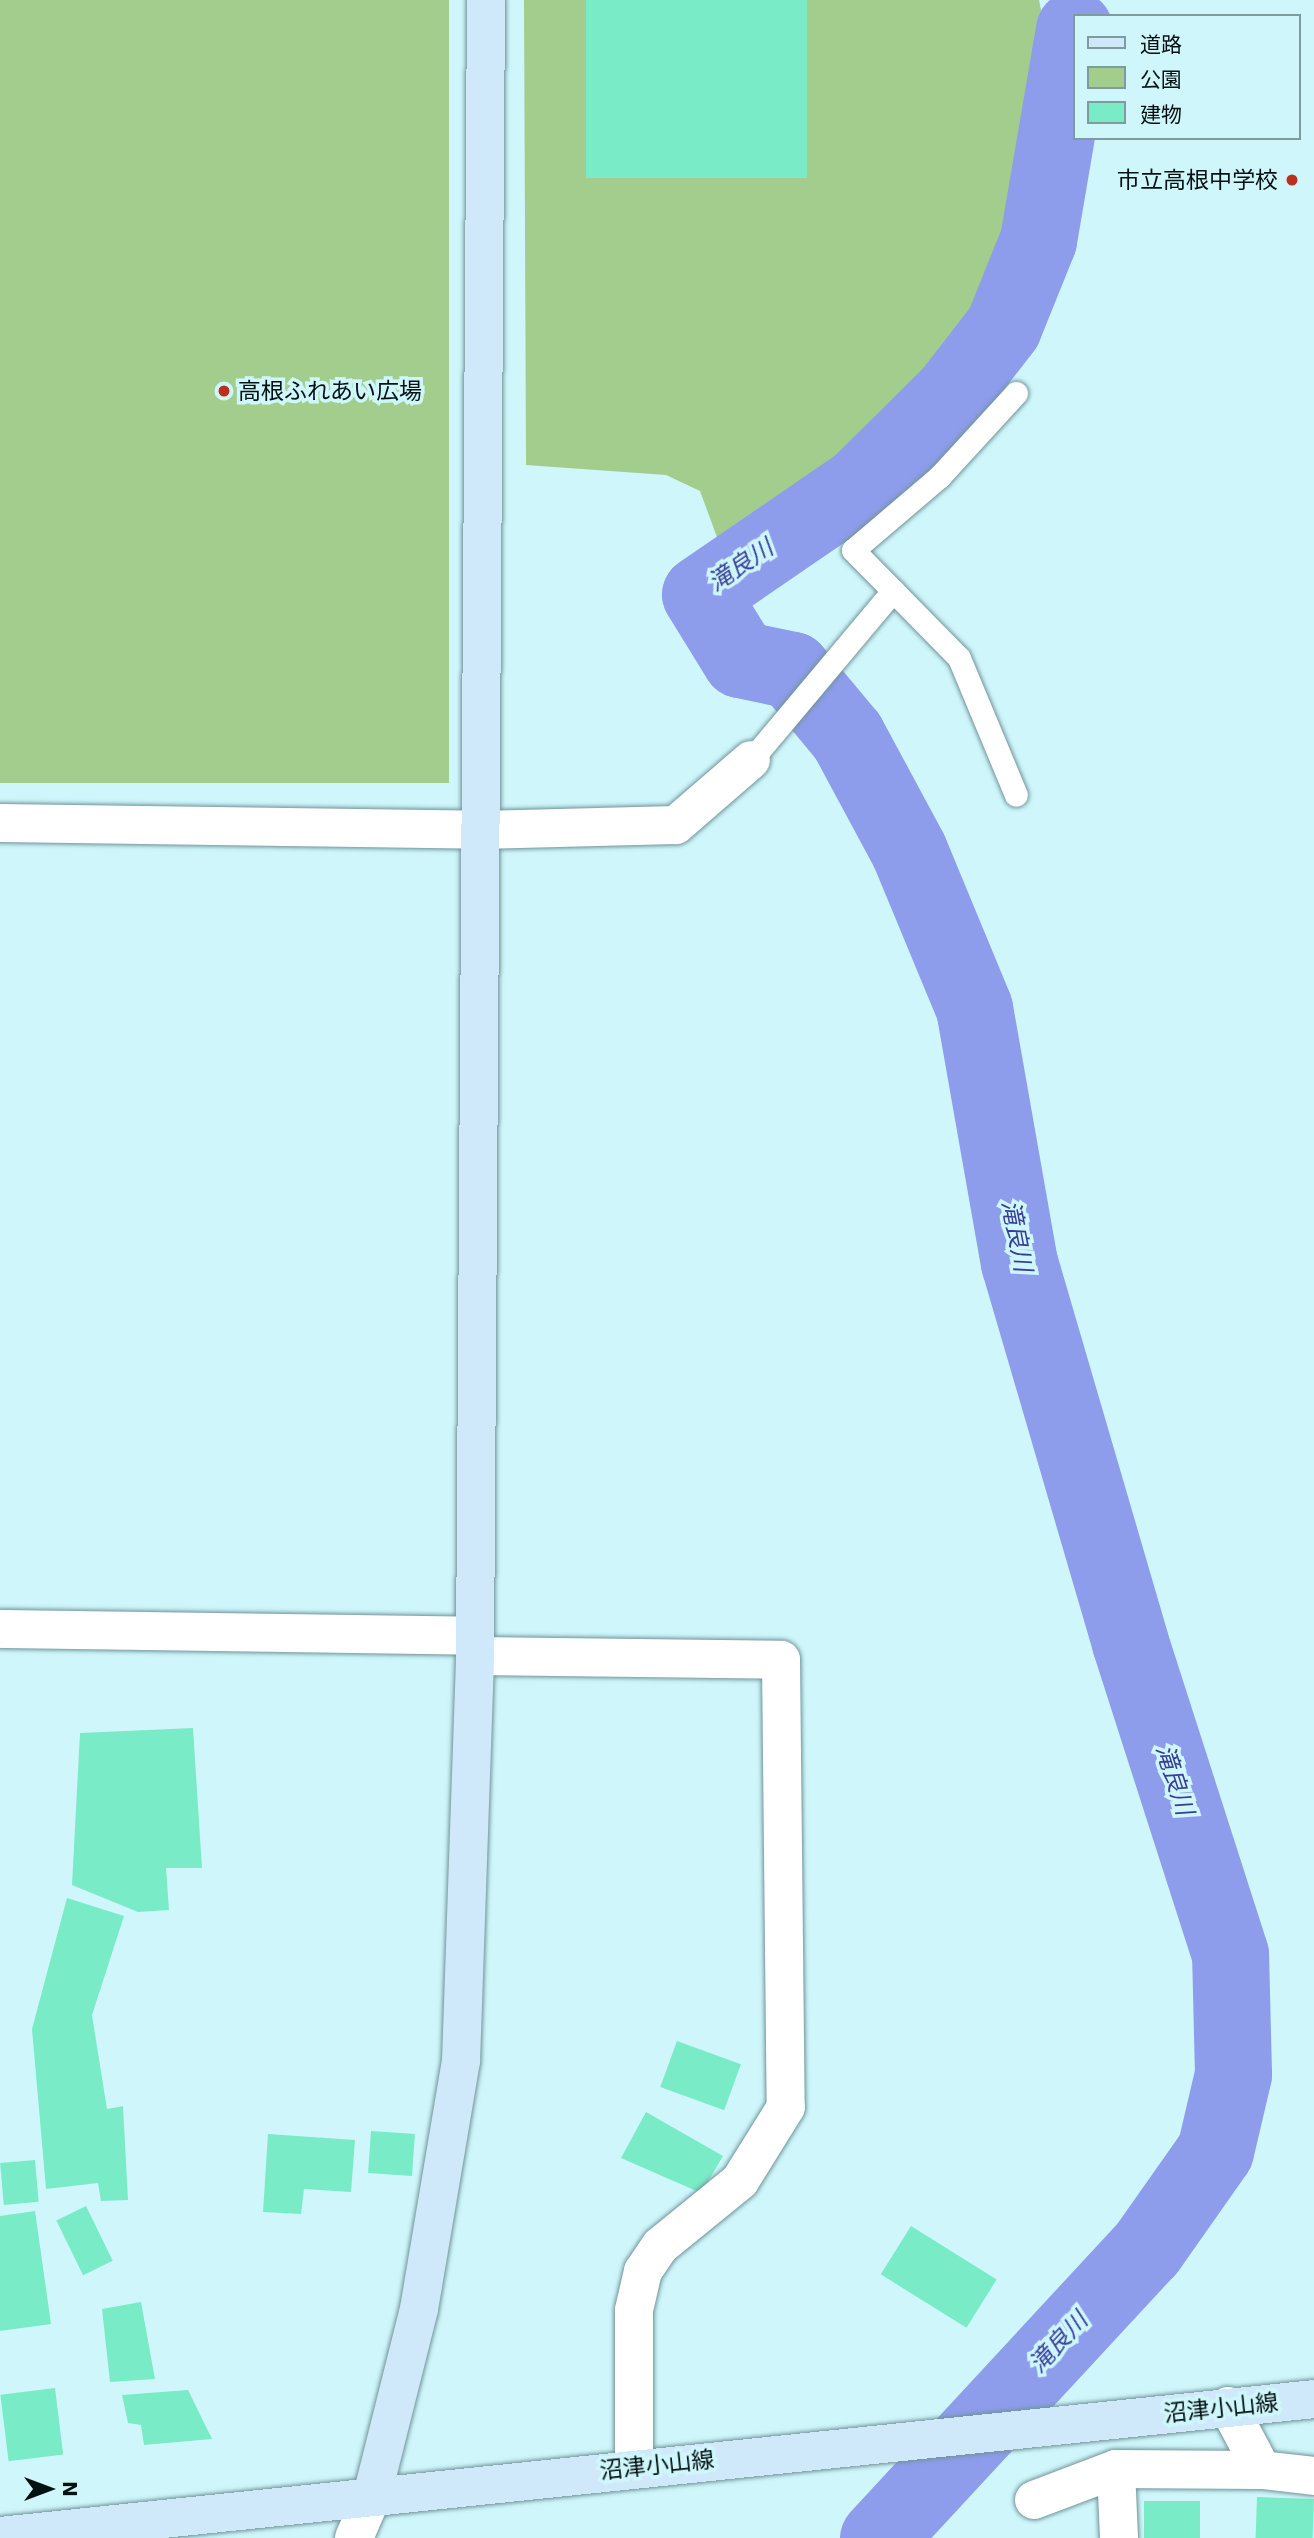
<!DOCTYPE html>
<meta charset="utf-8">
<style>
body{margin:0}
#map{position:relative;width:1314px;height:2538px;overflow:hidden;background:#cff7fb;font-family:"DejaVu Sans","Noto Sans JP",sans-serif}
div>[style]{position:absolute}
.green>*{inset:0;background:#a2cd8d;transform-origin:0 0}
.river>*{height:77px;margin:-38.5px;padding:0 38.5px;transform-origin:38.5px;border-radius:38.5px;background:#8e9cec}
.building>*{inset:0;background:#79ebc7;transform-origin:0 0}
.roads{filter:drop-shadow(0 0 2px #709499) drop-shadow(0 0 2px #709499)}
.lane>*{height:23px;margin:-11.5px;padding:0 11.5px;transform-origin:11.5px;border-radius:11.5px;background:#fff}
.street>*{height:38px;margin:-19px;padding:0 19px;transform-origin:19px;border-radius:19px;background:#fff}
.secondary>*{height:38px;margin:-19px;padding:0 19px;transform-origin:19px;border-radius:19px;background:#cfe9fa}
.dots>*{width:19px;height:19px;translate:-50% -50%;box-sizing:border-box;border:4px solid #cff7fb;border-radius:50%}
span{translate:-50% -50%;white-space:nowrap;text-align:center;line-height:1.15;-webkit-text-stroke:7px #cff7fb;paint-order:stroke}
.poi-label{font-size:23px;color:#041113}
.right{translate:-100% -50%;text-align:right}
.left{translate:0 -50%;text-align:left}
.street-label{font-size:23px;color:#041113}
.water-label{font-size:24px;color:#383d99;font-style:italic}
.legend{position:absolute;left:1073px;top:14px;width:228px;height:126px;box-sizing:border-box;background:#cff7fb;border:2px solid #7e9b9e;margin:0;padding:9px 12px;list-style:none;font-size:21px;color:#041113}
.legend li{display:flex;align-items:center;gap:14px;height:35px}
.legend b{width:35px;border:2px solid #7e9b9e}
.north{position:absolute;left:14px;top:2454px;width:70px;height:70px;-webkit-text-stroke:5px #cff7fb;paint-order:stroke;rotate:90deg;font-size:19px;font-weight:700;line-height:28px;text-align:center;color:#041113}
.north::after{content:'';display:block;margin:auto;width:24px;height:32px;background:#041113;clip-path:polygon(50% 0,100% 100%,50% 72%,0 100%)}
</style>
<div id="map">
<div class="green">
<i style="left:0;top:0;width:449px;height:783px"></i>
<i style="clip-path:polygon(524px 0,1039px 0,1044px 25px,1030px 146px,1011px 231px,978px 324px,938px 391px,845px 482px,721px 548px,700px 491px,666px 475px,526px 465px)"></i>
</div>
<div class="river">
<i style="left:878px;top:2538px;width:394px;rotate:-47.2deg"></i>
<i style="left:1146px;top:2249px;width:120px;rotate:-54.9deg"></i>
<i style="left:1215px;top:2151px;width:79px;rotate:-76.8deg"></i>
<i style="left:1233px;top:2074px;width:120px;rotate:-91.4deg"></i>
<i style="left:1230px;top:1954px;width:328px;rotate:-107.8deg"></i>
<i style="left:1130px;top:1642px;width:395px;rotate:-106.3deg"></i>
<i style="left:1019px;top:1263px;width:259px;rotate:-100deg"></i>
<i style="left:974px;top:1008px;width:170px;rotate:-112.5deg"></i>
<i style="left:909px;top:851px;width:131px;rotate:-118.3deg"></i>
<i style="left:847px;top:736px;width:86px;rotate:-129.8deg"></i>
<i style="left:792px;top:670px;width:53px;rotate:-168.1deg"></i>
<i style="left:740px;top:659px;width:76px;rotate:-121.6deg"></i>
<i style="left:700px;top:594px;width:191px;rotate:-34.4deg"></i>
<i style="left:858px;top:486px;width:131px;rotate:-44.7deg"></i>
<i style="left:951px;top:394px;width:85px;rotate:-52.2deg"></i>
<i style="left:1003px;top:327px;width:94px;rotate:-68.1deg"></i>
<i style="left:1038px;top:240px;width:214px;rotate:-80.3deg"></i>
</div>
<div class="building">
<i style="left:586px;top:0;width:221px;height:178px"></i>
<i style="clip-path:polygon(193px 1728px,202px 1868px,166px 1868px,169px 1910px,138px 1912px,72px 1885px,80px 1733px)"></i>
<i style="clip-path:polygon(67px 1898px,124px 1916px,92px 2015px,107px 2109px,123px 2106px,128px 2200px,101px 2201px,98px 2183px,46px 2189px,32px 2029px)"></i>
<i style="left:677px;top:2041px;width:68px;height:49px;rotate:20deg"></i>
<i style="clip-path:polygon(646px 2112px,723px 2156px,701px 2193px,621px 2158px)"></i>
<i style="left:371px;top:2131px;width:44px;height:42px;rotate:4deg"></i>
<i style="clip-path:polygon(268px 2134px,355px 2140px,351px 2192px,304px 2189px,301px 2214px,263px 2212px)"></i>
<i style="left:35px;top:2160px;width:42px;height:35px;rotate:85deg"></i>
<i style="left:86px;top:2206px;width:61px;height:33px;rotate:64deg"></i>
<i style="clip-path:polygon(35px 2211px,51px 2324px,0 2331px,0 2216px)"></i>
<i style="left:911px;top:2226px;width:101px;height:57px;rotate:32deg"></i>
<i style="clip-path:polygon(141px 2302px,155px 2379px,110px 2382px,102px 2309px)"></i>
<i style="left:55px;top:2388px;width:67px;height:55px;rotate:83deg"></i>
<i style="clip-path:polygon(188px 2390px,212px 2439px,144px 2445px,141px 2425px,128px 2423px,122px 2395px)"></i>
<i style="left:1257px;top:2497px;width:57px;height:41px;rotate:2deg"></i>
<i style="left:1144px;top:2501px;width:56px;height:37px"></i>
</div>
<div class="roads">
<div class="lane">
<i style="left:1016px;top:393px;width:113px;rotate:132.5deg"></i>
<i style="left:940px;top:476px;width:114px;rotate:139.6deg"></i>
<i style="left:853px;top:550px;width:151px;rotate:45.5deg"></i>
<i style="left:959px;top:658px;width:148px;rotate:67.4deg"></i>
<i style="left:751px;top:760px;width:221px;rotate:-50deg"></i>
</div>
<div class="street">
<i style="left:0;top:823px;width:483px;rotate:0.8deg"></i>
<i style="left:483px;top:830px;width:193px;rotate:-1.5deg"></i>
<i style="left:676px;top:825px;width:99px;rotate:-40.9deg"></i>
<i style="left:0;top:1629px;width:474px;rotate:0.8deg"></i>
<i style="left:475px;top:1656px;width:306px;rotate:0.7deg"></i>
<i style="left:781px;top:1660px;width:447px;rotate:89.4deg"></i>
<i style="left:786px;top:2107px;width:87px;rotate:121.9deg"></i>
<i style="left:740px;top:2181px;width:103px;rotate:140.9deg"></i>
<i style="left:660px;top:2246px;width:30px;rotate:124deg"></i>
<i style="left:643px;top:2271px;width:40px;rotate:103deg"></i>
<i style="left:634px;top:2310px;width:157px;rotate:90deg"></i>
<i style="left:1228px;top:2406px;width:72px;rotate:62deg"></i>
<i style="left:1262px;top:2470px;width:52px;rotate:6.6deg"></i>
<i style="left:1116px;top:2469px;width:69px;rotate:87.5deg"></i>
<i style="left:1034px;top:2500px;width:88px;rotate:-20.7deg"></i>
<i style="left:1116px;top:2469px;width:146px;rotate:0.4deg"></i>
<i style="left:354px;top:2538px;width:46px;rotate:-66.8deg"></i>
</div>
<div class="secondary">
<i style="left:372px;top:2496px;width:193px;rotate:-75.9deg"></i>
<i style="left:419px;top:2309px;width:252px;rotate:-80.4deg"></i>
<i style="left:461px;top:2061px;width:405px;rotate:-88deg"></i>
<i style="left:475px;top:1656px;width:1656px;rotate:-89.62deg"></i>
<i style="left:0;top:2536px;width:1321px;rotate:-5.95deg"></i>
</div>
</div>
<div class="dots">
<i style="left:1292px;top:180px;background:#bc2f1e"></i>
<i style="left:224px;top:391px;background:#bc2f1e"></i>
</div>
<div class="poi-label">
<span class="right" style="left:1278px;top:180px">市立高根中学校</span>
<span class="left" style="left:238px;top:391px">高根ふれあい広場</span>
</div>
<div class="street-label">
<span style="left:1221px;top:2408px;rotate:-6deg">沼津小山線</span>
<span style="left:657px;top:2465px;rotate:-6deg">沼津小山線</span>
</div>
<div class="water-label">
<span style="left:741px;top:566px;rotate:-34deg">滝良川</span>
<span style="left:1016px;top:1236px;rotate:79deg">滝良川</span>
<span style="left:1174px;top:1780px;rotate:72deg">滝良川</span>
<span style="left:1059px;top:2343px;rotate:-47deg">滝良川</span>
</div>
<ul class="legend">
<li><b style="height:9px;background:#cfe9fa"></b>道路</li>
<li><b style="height:19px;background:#a2cd8d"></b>公園</li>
<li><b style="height:19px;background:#79ebc7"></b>建物</li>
</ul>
<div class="north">N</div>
</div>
